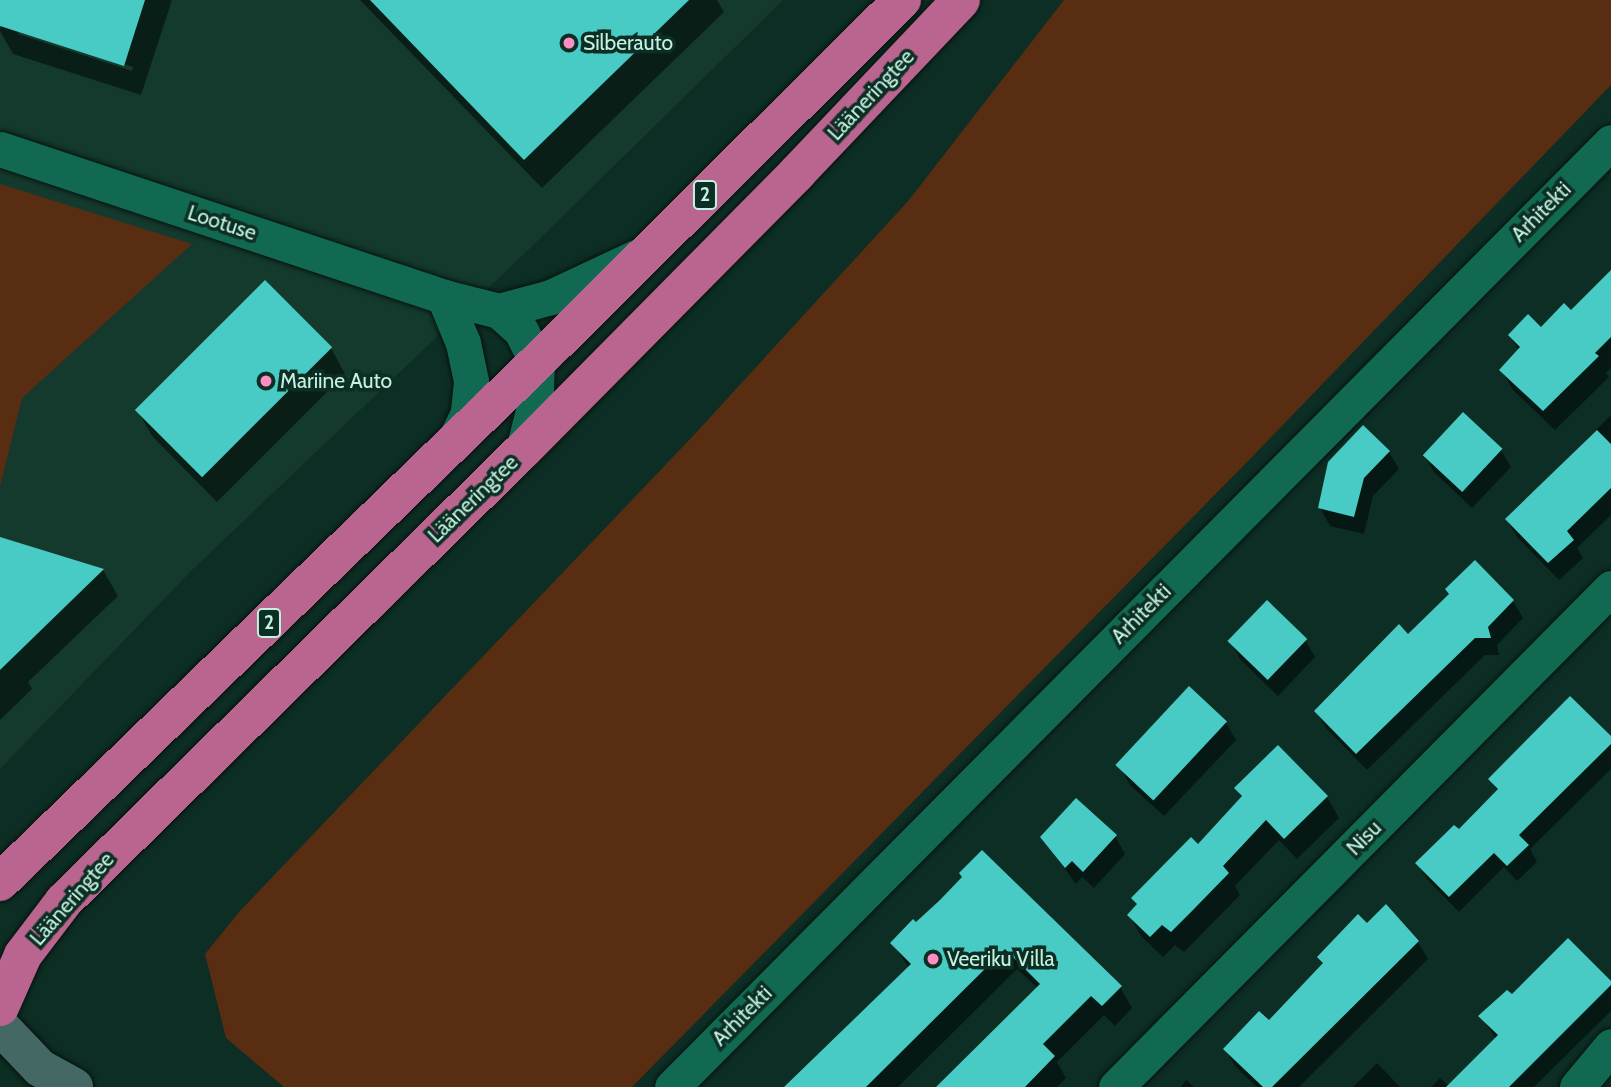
<!DOCTYPE html>
<meta charset="utf-8">
<style>
body{margin:0}
#map{position:relative;width:1611px;height:1087px;overflow:hidden;background:#0d2e24;font-family:Cabin,sans-serif}
div>[style]{position:absolute}
.built>*{inset:0;background:#14392d}
.green>*{inset:0;background:#582d12}
.shadow>*{inset:0;background:#0007}
.building>*{inset:0;background:#47cbc4;transform-origin:0 0}
.roads{filter:drop-shadow(0 0 2px #06130f) drop-shadow(0 0 2px #06130f)}
.street>*{height:35px;margin:-17.5px;padding:0 17.5px;transform-origin:17.5px;border-radius:17.5px;background:#126952}
.secondary>*{height:38px;margin:-19px;padding:0 19px;transform-origin:19px;border-radius:19px;background:#446864}
.highway>*{height:38px;margin:-19px;padding:0 19px;transform-origin:19px;border-radius:19px;background:#ba658f}
.dots>*{width:19px;height:19px;translate:-50% -50%;box-sizing:border-box;border:4px solid #0d2e24;border-radius:50%}
span{translate:-50% -50%;white-space:nowrap;text-align:center;line-height:1.15;-webkit-text-stroke:7px #0d2e24;paint-order:stroke}
.shield-label span{padding:2px 5px;background:#0d2e24;border:2px solid;border-radius:5px;-webkit-text-stroke-width:0}
.shield-label{font-size:19px;color:#c3f2e0;font-weight:700}
.poi-label{font-size:21px;color:#c3f2e0}
.left{translate:0 -50%;text-align:left}
.street-label{font-size:21px;color:#c3f2e0}
</style>
<div id="map">
<div class="built">
<i style="clip-path:polygon(0 0,783px 0,523px 255px,191px 571px,0 769px)"></i>
</div>
<div class="green">
<i style="clip-path:polygon(1064px 0,1611px 0,1611px 85px,1252px 457px,632px 1087px,284px 1087px,226px 1038px,205px 954px,240px 911px,693px 436px,909px 200px)"></i>
<i style="clip-path:polygon(0 184px,192px 244px,22px 398px,0 487px)"></i>
</div>
<div class="shadow">
<i style="clip-path:polygon(evenodd,4px 0,172px 0,141px 95px,13px 54px,0 31px,4px 0,18px 30px,133px 67px,132px 71px,18px 34px,18px 30px)"></i>
<i style="clip-path:polygon(360px 0,717px 0,724px 12px,542px 188px)"></i>
<i style="clip-path:polygon(1611px 273px,1611px 368px,1606px 373px,1609px 377px,1555px 430px,1513px 390px,1501px 370px,1519px 351px,1510px 336px,1541px 329px,1571px 313px)"></i>
<i style="clip-path:polygon(331px 348px,345px 374px,217px 502px,152px 436px,137px 410px)"></i>
<i style="clip-path:polygon(1611px 415px,1611px 515px,1577px 548px,1583px 558px,1559px 580px,1517px 537px,1507px 520px)"></i>
<i style="clip-path:polygon(1501px 450px,1511px 467px,1472px 508px,1434px 472px,1424px 455px)"></i>
<i style="clip-path:polygon(1389px 452px,1399px 469px,1373px 496px,1364px 534px,1330px 526px,1320px 508px)"></i>
<i style="clip-path:polygon(0 539px,103px 570px,118px 596px,28px 682px,32px 689px,0 720px)"></i>
<i style="clip-path:polygon(1450px 595px,1513px 601px,1523px 618px,1497px 645px,1499px 655px,1485px 655px,1367px 770px,1326px 728px,1316px 711px,1408px 636px)"></i>
<i style="clip-path:polygon(1305px 640px,1315px 657px,1278px 696px,1240px 659px,1230px 641px)"></i>
<i style="clip-path:polygon(1226px 723px,1236px 740px,1164px 816px,1130px 785px,1120px 767px)"></i>
<i style="clip-path:polygon(1611px 739px,1611px 769px,1530px 849px,1537px 862px,1517px 881px,1504px 867px,1459px 912px,1427px 879px,1417px 863px,1459px 832px,1498px 792px,1490px 779px)"></i>
<i style="clip-path:polygon(1278px 747px,1327px 797px,1339px 818px,1297px 859px,1279px 840px,1235px 886px,1240px 895px,1184px 952px,1175px 945px,1163px 957px,1141px 936px,1129px 915px,1138px 905px,1133px 898px,1198px 847px,1242px 799px,1236px 788px)"></i>
<i style="clip-path:polygon(1115px 836px,1125px 854px,1094px 888px,1082px 877px,1076px 884px,1042px 837px)"></i>
<i style="clip-path:polygon(941px 901px,1120px 987px,1132px 1008px,1115px 1026px,1104px 1015px,1057px 1062px,1066px 1078px,1057px 1087px,938px 1087px,1038px 988px,1017px 969px,898px 1087px,786px 1087px,909px 968px,892px 943px)"></i>
<i style="clip-path:polygon(1367px 925px,1418px 942px,1428px 959px,1299px 1087px,1257px 1087px,1235px 1066px,1225px 1049px,1269px 1022px,1324px 966px,1319px 957px)"></i>
<i style="clip-path:polygon(1611px 984px,1611px 1011px,1534px 1087px,1431px 1087px,1440px 1078px,1449px 1086px,1496px 1039px,1481px 1016px,1512px 996px)"></i>
<i style="clip-path:polygon(1377px 1063px,1400px 1087px,1353px 1087px)"></i>
<i style="clip-path:polygon(1186px 1080px,1194px 1087px,1181px 1087px)"></i>
</div>
<div class="building">
<i style="clip-path:polygon(0 0,145px 0,124px 66px,0 26px)"></i>
<i style="clip-path:polygon(370px 0,689px 0,524px 160px)"></i>
<i style="clip-path:polygon(1611px 270px,1611px 337px,1595px 353px,1599px 356px,1543px 411px,1499px 370px,1520px 347px,1508px 335px,1528px 314px,1541px 327px,1564px 303px,1571px 310px)"></i>
<i style="left:265px;top:280px;width:95px;height:184px;rotate:45deg"></i>
<i style="left:1463px;top:412px;width:54px;height:59px;rotate:43deg"></i>
<i style="clip-path:polygon(1363px 425px,1390px 451px,1364px 478px,1354px 517px,1318px 508px,1328px 462px)"></i>
<i style="clip-path:polygon(1597px 430px,1611px 444px,1611px 488px,1567px 531px,1574px 540px,1548px 563px,1505px 519px)"></i>
<i style="clip-path:polygon(0 537px,104px 569px,0 670px)"></i>
<i style="clip-path:polygon(1475px 560px,1514px 600px,1488px 627px,1491px 638px,1475px 638px,1356px 754px,1314px 711px,1399px 624px,1408px 634px,1449px 594px,1445px 589px)"></i>
<i style="left:1267px;top:600px;width:56px;height:57px;rotate:44deg"></i>
<i style="left:1189px;top:686px;width:52px;height:108px;rotate:43deg"></i>
<i style="clip-path:polygon(1570px 696px,1611px 736px,1611px 744px,1519px 835px,1529px 845px,1507px 866px,1494px 853px,1449px 897px,1415px 863px,1454px 825px,1459px 829px,1498px 789px,1488px 779px)"></i>
<i style="clip-path:polygon(1278px 745px,1328px 796px,1284px 839px,1266px 820px,1223px 866px,1229px 873px,1192px 911px,1171px 932px,1162px 925px,1150px 937px,1127px 915px,1137px 904px,1131px 898px,1191px 837px,1198px 844px,1242px 796px,1234px 788px)"></i>
<i style="clip-path:polygon(1076px 798px,1117px 835px,1083px 872px,1072px 861px,1065px 868px,1040px 837px)"></i>
<i style="clip-path:polygon(982px 850px,1122px 986px,1102px 1006px,1091px 996px,1043px 1044px,1055px 1056px,1025px 1087px,936px 1087px,1040px 984px,1005px 949px,866px 1087px,784px 1087px,911px 964px,890px 943px,913px 919px,916px 922px,940px 900px,962px 877px,959px 873px)"></i>
<i style="clip-path:polygon(1386px 904px,1419px 941px,1272px 1087px,1263px 1087px,1223px 1049px,1259px 1011px,1269px 1020px,1323px 963px,1317px 957px,1358px 914px,1367px 923px)"></i>
<i style="clip-path:polygon(1568px 938px,1611px 981px,1611px 985px,1509px 1087px,1446px 1087px,1498px 1035px,1478px 1016px,1507px 990px,1512px 994px)"></i>
</div>
<div class="roads">
<div class="street">
<i style="left:0;top:149px;width:468px;rotate:18.4deg"></i>
<i style="left:444px;top:297px;width:57px;rotate:14.3deg"></i>
<i style="left:499px;top:311px;width:30px;rotate:42deg"></i>
<i style="left:521px;top:331px;width:35px;rotate:63deg"></i>
<i style="left:537px;top:362px;width:37px;rotate:92deg"></i>
<i style="left:536px;top:399px;width:53px;rotate:104.3deg"></i>
<i style="left:444px;top:297px;width:50px;rotate:67.6deg"></i>
<i style="left:463px;top:343px;width:40px;rotate:78deg"></i>
<i style="left:471px;top:382px;width:31px;rotate:96deg"></i>
<i style="left:468px;top:413px;width:32px;rotate:116deg"></i>
<i style="left:499px;top:311px;width:54px;rotate:-15.1deg"></i>
<i style="left:551px;top:297px;width:94px;rotate:-25.2deg"></i>
<i style="left:672px;top:1087px;width:1332px;rotate:-45.18deg"></i>
<i style="left:1116px;top:1087px;width:703px;rotate:-45.23deg"></i>
<i style="left:1577px;top:1087px;width:53px;rotate:-50.3deg"></i>
</div>
<div class="secondary">
<i style="left:0;top:1026px;width:58px;rotate:46.4deg"></i>
<i style="left:40px;top:1068px;width:39px;rotate:29deg"></i>
</div>
<div class="highway">
<i style="left:0;top:882px;width:748px;rotate:-44.08deg"></i>
<i style="left:537px;top:362px;width:514px;rotate:-44.76deg"></i>
<i style="left:0;top:1007px;width:57px;rotate:-66.1deg"></i>
<i style="left:23px;top:955px;width:68px;rotate:-52.8deg"></i>
<i style="left:64px;top:901px;width:643px;rotate:-44.5deg"></i>
<i style="left:523px;top:450px;width:390px;rotate:-45.3deg"></i>
<i style="left:797px;top:173px;width:238px;rotate:-46.5deg"></i>
</div>
</div>
<div class="dots">
<i style="left:569px;top:43px;background:#fb8fc4"></i>
<i style="left:266px;top:381px;background:#fb8fc4"></i>
<i style="left:933px;top:959px;background:#fb8fc4"></i>
</div>
<div class="shield-label">
<span style="left:705px;top:195px">2</span>
<span style="left:269px;top:623px">2</span>
</div>
<div class="poi-label">
<span class="left" style="left:583px;top:43px">Silberauto</span>
<span class="left" style="left:280px;top:381px">Mariine Auto</span>
<span class="left" style="left:947px;top:959px">Veeriku Villa</span>
</div>
<div class="street-label">
<span style="left:871px;top:95px;rotate:-47deg">Lääneringtee</span>
<span style="left:1541px;top:212px;rotate:-45deg">Arhitekti</span>
<span style="left:222px;top:223px;rotate:18deg">Lootuse</span>
<span style="left:473px;top:499px;rotate:-44deg">Lääneringtee</span>
<span style="left:1141px;top:614px;rotate:-45deg">Arhitekti</span>
<span style="left:1364px;top:838px;rotate:-45deg">Nisu</span>
<span style="left:72px;top:899px;rotate:-49deg">Lääneringtee</span>
<span style="left:742px;top:1016px;rotate:-45deg">Arhitekti</span>
</div>
</div>
